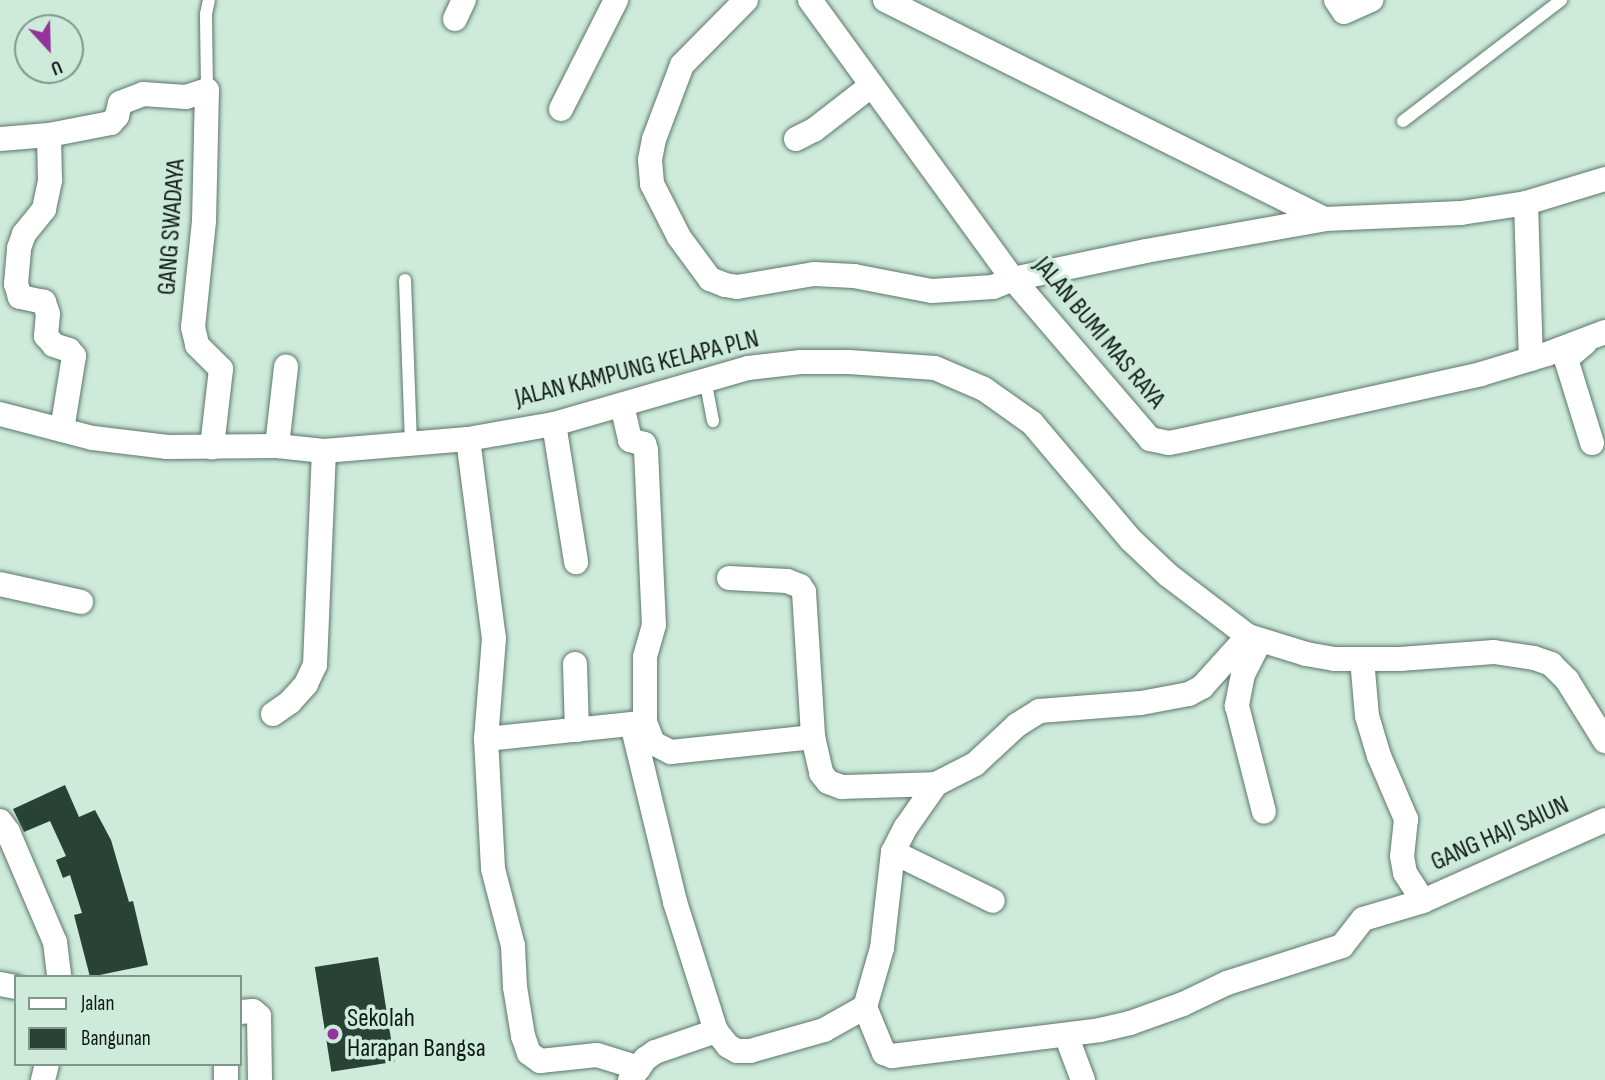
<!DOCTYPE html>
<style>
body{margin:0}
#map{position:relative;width:1605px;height:1080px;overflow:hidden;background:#cdeadb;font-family:"Sofia Sans Condensed",sans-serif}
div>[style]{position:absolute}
.building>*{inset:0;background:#294236;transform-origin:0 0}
.roads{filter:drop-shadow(0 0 2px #5d776a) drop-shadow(0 0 2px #5d776a)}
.lane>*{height:12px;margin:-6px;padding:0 6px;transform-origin:6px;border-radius:6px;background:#fff}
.street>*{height:24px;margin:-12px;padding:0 12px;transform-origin:12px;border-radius:12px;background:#fff}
.dots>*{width:19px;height:19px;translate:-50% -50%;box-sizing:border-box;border:4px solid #cdeadb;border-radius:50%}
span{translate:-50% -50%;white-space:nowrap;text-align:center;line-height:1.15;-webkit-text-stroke:7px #cdeadb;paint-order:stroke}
.street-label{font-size:26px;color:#101b15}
.poi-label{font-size:26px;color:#101b15}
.left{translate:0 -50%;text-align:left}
.legend{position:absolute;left:14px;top:975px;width:228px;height:91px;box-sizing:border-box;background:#cdeadb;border:2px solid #81978c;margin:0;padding:9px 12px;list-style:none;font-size:21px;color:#101b15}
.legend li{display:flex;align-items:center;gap:14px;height:35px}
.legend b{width:35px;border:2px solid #81978c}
.north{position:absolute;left:14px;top:14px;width:70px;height:70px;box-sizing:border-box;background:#cdeadb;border:2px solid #81978c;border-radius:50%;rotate:158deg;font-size:19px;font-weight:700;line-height:28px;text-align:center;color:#101b15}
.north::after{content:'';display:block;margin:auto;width:24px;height:32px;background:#93339b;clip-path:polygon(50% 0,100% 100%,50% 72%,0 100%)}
</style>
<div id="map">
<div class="building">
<i style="clip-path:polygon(65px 785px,79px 817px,95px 810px,111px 840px,129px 902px,133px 901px,148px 965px,90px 977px,74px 915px,82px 913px,70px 875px,63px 878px,56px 860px,66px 856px,50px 821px,24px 832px,13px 809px)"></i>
<i style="left:378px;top:957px;width:106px;height:64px;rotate:81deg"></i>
</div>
<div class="roads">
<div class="lane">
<i style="left:207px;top:90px;width:76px;rotate:-90.8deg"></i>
<i style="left:206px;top:14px;width:14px;rotate:-78deg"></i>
<i style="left:1403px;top:121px;width:199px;rotate:-37.4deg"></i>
<i style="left:405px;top:280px;width:163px;rotate:87.9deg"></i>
<i style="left:705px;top:379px;width:43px;rotate:79.2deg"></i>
</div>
<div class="street">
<i style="left:746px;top:0;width:91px;rotate:134.6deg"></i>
<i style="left:682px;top:65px;width:79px;rotate:110.7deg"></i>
<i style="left:654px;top:139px;width:21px;rotate:101deg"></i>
<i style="left:650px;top:160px;width:24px;rotate:85deg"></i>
<i style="left:652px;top:184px;width:59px;rotate:63deg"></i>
<i style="left:679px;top:237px;width:52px;rotate:53.6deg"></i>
<i style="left:710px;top:279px;width:16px;rotate:22deg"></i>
<i style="left:725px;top:285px;width:12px;rotate:9deg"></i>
<i style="left:737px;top:287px;width:78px;rotate:-9.6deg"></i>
<i style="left:814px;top:274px;width:40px;rotate:2.9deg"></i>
<i style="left:854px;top:276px;width:79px;rotate:10.9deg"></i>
<i style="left:932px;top:291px;width:61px;rotate:-3.8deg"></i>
<i style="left:993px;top:287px;width:22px;rotate:-22deg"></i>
<i style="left:1013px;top:279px;width:136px;rotate:-11.9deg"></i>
<i style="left:1146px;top:251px;width:182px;rotate:-10.1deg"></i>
<i style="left:1325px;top:219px;width:136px;rotate:-2.5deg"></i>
<i style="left:1461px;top:213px;width:66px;rotate:-8.7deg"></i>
<i style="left:1526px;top:203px;width:83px;rotate:-16.9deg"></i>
<i style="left:810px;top:0;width:345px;rotate:54deg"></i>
<i style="left:1013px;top:279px;width:211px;rotate:49.4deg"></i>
<i style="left:1150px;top:439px;width:19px;rotate:12deg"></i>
<i style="left:1169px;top:443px;width:15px;rotate:-11deg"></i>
<i style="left:1184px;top:440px;width:304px;rotate:-12.5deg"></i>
<i style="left:1481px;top:374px;width:69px;rotate:-16.9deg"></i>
<i style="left:1547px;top:354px;width:62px;rotate:-20.8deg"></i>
<i style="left:885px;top:0;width:491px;rotate:26.5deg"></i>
<i style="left:1336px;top:0;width:14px;rotate:56deg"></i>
<i style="left:1344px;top:12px;width:30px;rotate:-24deg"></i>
<i style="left:455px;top:19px;width:21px;rotate:-65deg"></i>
<i style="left:561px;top:109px;width:122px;rotate:-63.2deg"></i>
<i style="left:0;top:139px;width:49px;rotate:-4.7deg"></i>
<i style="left:796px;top:139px;width:20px;rotate:-27deg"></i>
<i style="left:814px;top:130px;width:73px;rotate:-37.8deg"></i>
<i style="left:1526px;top:203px;width:156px;rotate:88.2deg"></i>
<i style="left:1585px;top:343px;width:25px;rotate:140deg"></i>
<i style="left:1566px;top:359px;width:88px;rotate:72.8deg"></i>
<i style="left:622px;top:405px;width:36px;rotate:77deg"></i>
<i style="left:630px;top:440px;width:15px;rotate:16deg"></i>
<i style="left:644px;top:444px;width:6px;rotate:72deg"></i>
<i style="left:646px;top:450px;width:175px;rotate:87.4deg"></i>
<i style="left:654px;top:625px;width:33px;rotate:106deg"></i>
<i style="left:645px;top:657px;width:65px;rotate:90deg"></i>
<i style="left:645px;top:722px;width:22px;rotate:69deg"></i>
<i style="left:653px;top:743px;width:20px;rotate:27deg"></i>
<i style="left:671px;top:752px;width:143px;rotate:-6deg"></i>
<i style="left:0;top:414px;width:96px;rotate:14.5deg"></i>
<i style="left:93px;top:438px;width:75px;rotate:6.9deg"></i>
<i style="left:167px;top:447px;width:110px;rotate:-0.5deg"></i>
<i style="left:277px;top:446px;width:47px;rotate:6.1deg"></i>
<i style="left:324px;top:451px;width:144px;rotate:-4.8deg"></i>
<i style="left:468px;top:439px;width:87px;rotate:-9.9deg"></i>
<i style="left:554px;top:424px;width:202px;rotate:-16.1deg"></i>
<i style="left:748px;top:368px;width:53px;rotate:-6.5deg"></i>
<i style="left:801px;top:362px;width:48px"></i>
<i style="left:849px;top:362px;width:86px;rotate:4deg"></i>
<i style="left:935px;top:368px;width:53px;rotate:23.2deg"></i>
<i style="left:984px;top:389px;width:59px;rotate:35.3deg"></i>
<i style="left:1032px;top:423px;width:153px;rotate:49.8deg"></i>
<i style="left:1131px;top:540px;width:51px;rotate:43.4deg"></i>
<i style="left:1168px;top:575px;width:101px;rotate:37.3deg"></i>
<i style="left:1248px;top:636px;width:61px;rotate:17.2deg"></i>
<i style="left:1306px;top:654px;width:29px;rotate:10deg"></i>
<i style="left:1335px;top:659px;width:65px"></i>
<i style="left:1400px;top:659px;width:94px;rotate:-4.3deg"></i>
<i style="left:1494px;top:652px;width:40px;rotate:8.5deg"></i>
<i style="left:1534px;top:658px;width:18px;rotate:19deg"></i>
<i style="left:1551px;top:664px;width:23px;rotate:45deg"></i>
<i style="left:1567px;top:680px;width:72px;rotate:58.1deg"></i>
<i style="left:554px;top:424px;width:140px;rotate:80.9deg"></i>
<i style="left:62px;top:430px;width:75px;rotate:-80.8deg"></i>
<i style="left:74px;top:356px;width:8px;rotate:-130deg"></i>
<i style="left:69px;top:350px;width:16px;rotate:-162deg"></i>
<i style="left:54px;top:345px;width:12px;rotate:-132deg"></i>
<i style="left:46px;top:336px;width:22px;rotate:-85deg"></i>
<i style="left:48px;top:314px;width:13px;rotate:-108deg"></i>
<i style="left:44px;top:302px;width:25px;rotate:-168deg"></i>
<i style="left:20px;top:297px;width:14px;rotate:-107deg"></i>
<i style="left:16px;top:284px;width:36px;rotate:-85deg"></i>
<i style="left:19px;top:248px;width:15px;rotate:-70deg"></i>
<i style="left:24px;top:234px;width:32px;rotate:-51deg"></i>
<i style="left:44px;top:209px;width:30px;rotate:-78deg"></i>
<i style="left:50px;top:180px;width:45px;rotate:-91.3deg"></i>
<i style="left:49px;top:135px;width:63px;rotate:-11deg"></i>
<i style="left:111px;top:123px;width:9px;rotate:-49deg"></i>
<i style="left:117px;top:116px;width:13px;rotate:-77deg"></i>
<i style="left:120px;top:103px;width:25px;rotate:-21deg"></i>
<i style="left:143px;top:94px;width:43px;rotate:4deg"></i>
<i style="left:186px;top:97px;width:22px;rotate:-18deg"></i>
<i style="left:207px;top:90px;width:131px;rotate:91.3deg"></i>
<i style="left:204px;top:221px;width:107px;rotate:95.9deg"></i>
<i style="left:193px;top:327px;width:18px;rotate:77deg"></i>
<i style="left:197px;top:345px;width:34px;rotate:45deg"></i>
<i style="left:221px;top:369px;width:79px;rotate:96.6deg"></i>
<i style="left:468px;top:439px;width:201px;rotate:82.6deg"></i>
<i style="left:494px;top:638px;width:101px;rotate:94.5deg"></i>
<i style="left:486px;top:739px;width:130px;rotate:86.9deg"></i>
<i style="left:493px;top:869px;width:80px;rotate:75.4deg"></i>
<i style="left:513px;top:946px;width:41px;rotate:87.2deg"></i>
<i style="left:515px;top:987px;width:50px;rotate:80.7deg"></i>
<i style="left:523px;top:1036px;width:18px;rotate:71deg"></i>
<i style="left:529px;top:1053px;width:14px;rotate:36deg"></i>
<i style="left:540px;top:1061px;width:57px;rotate:-6deg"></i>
<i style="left:597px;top:1055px;width:44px;rotate:17.2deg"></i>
<i style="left:277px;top:446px;width:80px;rotate:-83.5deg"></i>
<i style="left:729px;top:578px;width:58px;rotate:3deg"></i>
<i style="left:787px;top:581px;width:14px;rotate:21deg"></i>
<i style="left:800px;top:586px;width:7px;rotate:56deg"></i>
<i style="left:804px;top:592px;width:145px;rotate:86.4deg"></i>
<i style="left:813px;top:737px;width:37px;rotate:77deg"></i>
<i style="left:821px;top:773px;width:11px;rotate:52deg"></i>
<i style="left:828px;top:782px;width:15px;rotate:20deg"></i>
<i style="left:842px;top:787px;width:94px;rotate:-1.8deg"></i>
<i style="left:0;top:584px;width:83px;rotate:12.5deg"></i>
<i style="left:1260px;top:641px;width:37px;rotate:117deg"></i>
<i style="left:1243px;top:674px;width:33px;rotate:101deg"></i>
<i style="left:1237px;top:706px;width:109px;rotate:75.7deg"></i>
<i style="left:1362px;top:659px;width:57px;rotate:85deg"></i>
<i style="left:1367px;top:716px;width:42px;rotate:73.3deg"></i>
<i style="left:1379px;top:756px;width:69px;rotate:66.8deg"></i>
<i style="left:1406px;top:819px;width:37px;rotate:96deg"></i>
<i style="left:1402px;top:856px;width:17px;rotate:80deg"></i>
<i style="left:1405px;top:873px;width:33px;rotate:57deg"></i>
<i style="left:1423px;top:901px;width:199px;rotate:-24deg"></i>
<i style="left:575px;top:664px;width:66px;rotate:88.3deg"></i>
<i style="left:273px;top:714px;width:21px;rotate:-35deg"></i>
<i style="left:290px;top:702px;width:24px;rotate:-48deg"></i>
<i style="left:306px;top:684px;width:21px;rotate:-65deg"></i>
<i style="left:315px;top:665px;width:214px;rotate:-87.6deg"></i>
<i style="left:486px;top:739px;width:147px;rotate:-5.9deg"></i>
<i style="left:632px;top:724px;width:183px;rotate:76.4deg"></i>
<i style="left:675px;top:902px;width:135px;rotate:72.4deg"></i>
<i style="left:716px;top:1031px;width:19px;rotate:51deg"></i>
<i style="left:728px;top:1046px;width:10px;rotate:29deg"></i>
<i style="left:737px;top:1051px;width:13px"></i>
<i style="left:750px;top:1051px;width:77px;rotate:-15.8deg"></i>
<i style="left:824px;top:1030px;width:47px;rotate:-29.3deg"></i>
<i style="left:865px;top:1007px;width:61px;rotate:-73.9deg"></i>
<i style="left:882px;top:948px;width:97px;rotate:-83.5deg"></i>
<i style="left:893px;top:852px;width:28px;rotate:-63deg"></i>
<i style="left:906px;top:827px;width:52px;rotate:-55.1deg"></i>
<i style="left:936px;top:784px;width:44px;rotate:-27.1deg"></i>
<i style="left:975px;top:764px;width:57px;rotate:-42.9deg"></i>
<i style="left:1017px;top:725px;width:26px;rotate:-32deg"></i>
<i style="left:1039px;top:711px;width:102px;rotate:-4.5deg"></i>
<i style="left:1141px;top:703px;width:49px;rotate:-10.6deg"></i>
<i style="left:1189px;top:694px;width:15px;rotate:-28deg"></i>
<i style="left:1202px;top:687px;width:69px;rotate:-48deg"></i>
<i style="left:0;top:821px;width:14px;rotate:54deg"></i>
<i style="left:8px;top:832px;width:120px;rotate:66.9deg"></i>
<i style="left:55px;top:942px;width:35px;rotate:83deg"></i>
<i style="left:893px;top:852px;width:111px;rotate:26.1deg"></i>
<i style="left:0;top:984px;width:16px;rotate:11deg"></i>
<i style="left:865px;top:1007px;width:50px;rotate:67.6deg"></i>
<i style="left:884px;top:1053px;width:9px;rotate:21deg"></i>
<i style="left:892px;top:1056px;width:210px;rotate:-7.1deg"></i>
<i style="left:1100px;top:1030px;width:31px;rotate:-13deg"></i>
<i style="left:1130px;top:1023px;width:56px;rotate:-19.7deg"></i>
<i style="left:1183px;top:1004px;width:49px;rotate:-25.5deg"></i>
<i style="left:1227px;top:983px;width:121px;rotate:-17.8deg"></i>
<i style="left:1342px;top:946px;width:34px;rotate:-52deg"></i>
<i style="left:1363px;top:919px;width:63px;rotate:-16.7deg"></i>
<i style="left:240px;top:1012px;width:13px;rotate:-4deg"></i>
<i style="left:253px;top:1011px;width:8px;rotate:40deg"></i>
<i style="left:259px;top:1016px;width:64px;rotate:89.1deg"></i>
<i style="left:1066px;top:1035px;width:48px;rotate:69.3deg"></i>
<i style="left:43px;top:1080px;width:16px;rotate:-76deg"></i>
<i style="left:226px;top:1080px;width:16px;rotate:-90deg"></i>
<i style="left:630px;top:1080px;width:26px;rotate:-54deg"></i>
<i style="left:645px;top:1059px;width:12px;rotate:-35deg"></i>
<i style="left:655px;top:1052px;width:65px;rotate:-19deg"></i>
</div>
</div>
<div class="dots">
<i style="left:333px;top:1034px;background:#93339b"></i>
</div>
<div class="street-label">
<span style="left:172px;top:227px;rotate:-86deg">GANG SWADAYA</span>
<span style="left:1099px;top:333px;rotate:50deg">JALAN BUMI MAS RAYA</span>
<span style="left:637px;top:369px;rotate:-14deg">JALAN KAMPUNG KELAPA PLN</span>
<span style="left:1500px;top:834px;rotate:-24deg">GANG HAJI SAIUN</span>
</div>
<div class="poi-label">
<span class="left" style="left:347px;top:1034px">Sekolah<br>Harapan Bangsa</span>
</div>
<ul class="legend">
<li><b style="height:9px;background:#fff"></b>Jalan</li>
<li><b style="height:19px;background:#294236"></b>Bangunan</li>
</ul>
<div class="north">U</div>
</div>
